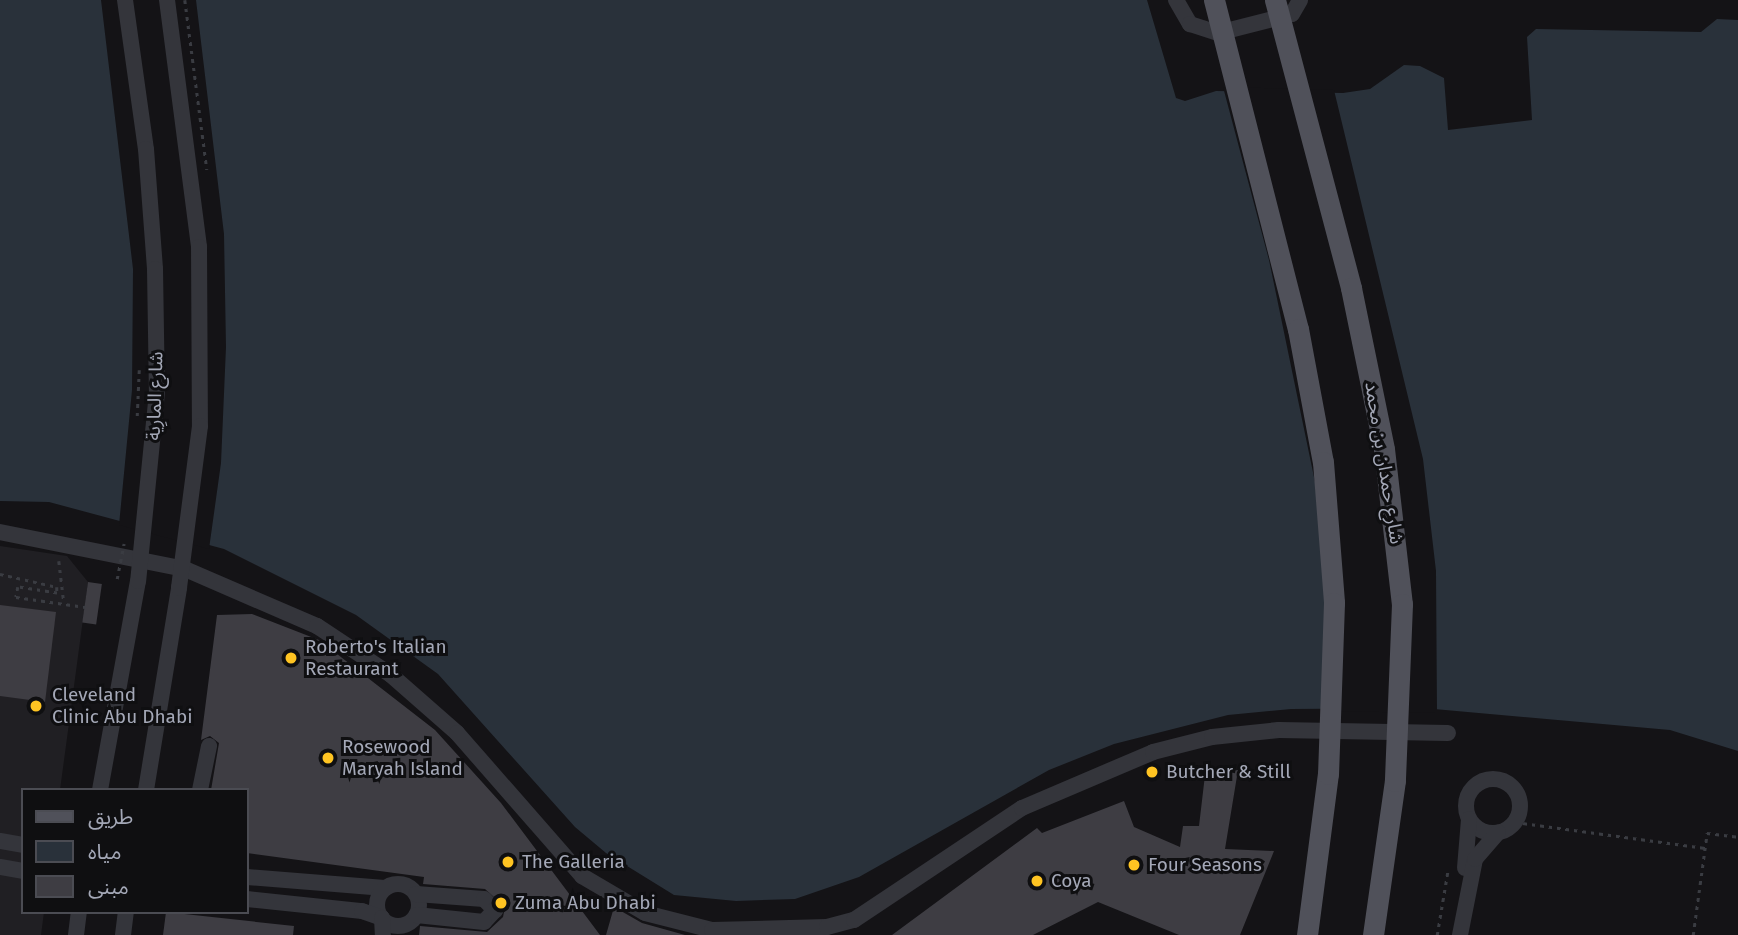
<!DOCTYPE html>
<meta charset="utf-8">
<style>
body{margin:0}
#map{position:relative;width:1738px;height:935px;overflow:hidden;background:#141316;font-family:"Fira Sans","Noto Sans Arabic",sans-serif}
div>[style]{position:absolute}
.built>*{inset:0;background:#201f23}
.water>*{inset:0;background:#29313a}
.pier>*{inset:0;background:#141316}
.building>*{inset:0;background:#3e3d43;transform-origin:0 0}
.path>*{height:2.5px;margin-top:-1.25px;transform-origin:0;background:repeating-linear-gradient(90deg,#3a3c42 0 3.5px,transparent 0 8.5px)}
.minor>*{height:16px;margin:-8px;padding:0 8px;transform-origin:8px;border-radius:8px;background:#34353b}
.minor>.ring{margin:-8px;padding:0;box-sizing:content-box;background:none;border:16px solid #34353b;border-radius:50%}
.major>*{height:21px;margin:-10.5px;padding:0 10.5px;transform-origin:10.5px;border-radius:10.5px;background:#50515a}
.path-bridge>*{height:2.5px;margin-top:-1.25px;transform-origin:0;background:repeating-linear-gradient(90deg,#3a3c42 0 3.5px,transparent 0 8.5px)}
.minor-bridge>*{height:16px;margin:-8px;padding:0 8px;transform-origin:8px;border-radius:8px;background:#34353b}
.major-bridge>*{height:21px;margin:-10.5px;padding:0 10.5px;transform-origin:10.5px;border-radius:10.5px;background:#50515a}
.dots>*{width:19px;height:19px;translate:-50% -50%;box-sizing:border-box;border:4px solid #0f0f11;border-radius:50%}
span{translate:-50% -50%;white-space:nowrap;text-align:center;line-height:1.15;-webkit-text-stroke:6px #0f0f11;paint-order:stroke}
.street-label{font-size:19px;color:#a4a8b7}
.poi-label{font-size:19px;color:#a4a8b7}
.left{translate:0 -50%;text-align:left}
.legend{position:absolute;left:21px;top:788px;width:228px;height:126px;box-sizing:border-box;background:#0f0f11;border:2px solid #4b4c53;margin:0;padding:9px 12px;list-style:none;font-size:21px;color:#a4a8b7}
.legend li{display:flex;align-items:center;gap:14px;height:35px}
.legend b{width:35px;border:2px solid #4b4c53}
</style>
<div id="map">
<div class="built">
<i style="clip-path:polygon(0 546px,67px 556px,88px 582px,60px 790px,23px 790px,23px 912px,44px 912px,41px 935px,0 935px)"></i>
</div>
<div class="water">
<i style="clip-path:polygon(0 0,1147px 0,1176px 98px,1185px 101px,1216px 91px,1343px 93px,1370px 89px,1404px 65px,1420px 66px,1444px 78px,1448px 130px,1532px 120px,1527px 37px,1536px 29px,1701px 32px,1717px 19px,1738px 20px,1738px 751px,1670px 730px,1423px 708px,1291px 709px,1228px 715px,1114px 744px,1049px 770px,859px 877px,795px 899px,736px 901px,674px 895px,606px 853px,575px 827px,438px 674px,356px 615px,224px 549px,49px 502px,0 501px)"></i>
</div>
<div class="pier">
<i style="clip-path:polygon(101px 0,196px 0,224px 234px,226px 347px,221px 463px,209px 549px,119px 525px,132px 390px,133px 269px)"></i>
<i style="clip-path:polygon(1223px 87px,1334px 90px,1423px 459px,1436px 571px,1437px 713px,1324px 711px,1326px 595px,1315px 482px,1269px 260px)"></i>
</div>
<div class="building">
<i style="left:88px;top:582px;width:14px;height:41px;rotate:8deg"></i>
<i style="clip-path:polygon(0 605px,56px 612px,45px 702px,0 696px)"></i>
<i style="clip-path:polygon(252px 614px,319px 640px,435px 730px,501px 803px,600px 935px,419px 935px,420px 926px,487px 932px,503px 917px,505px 907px,485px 889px,423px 884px,424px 877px,247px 853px,247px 790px,211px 790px,219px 743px,210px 736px,201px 740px,217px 615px)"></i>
<i style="clip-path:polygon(1238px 770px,1225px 849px,1274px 851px,1240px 935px,1179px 935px,1098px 902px,1033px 935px,892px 935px,1037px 828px,1042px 833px,1124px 801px,1134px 827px,1180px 847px,1183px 826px,1199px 826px,1205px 775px)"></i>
<i style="clip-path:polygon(614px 907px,642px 923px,685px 935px,606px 935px)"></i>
<i style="clip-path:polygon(166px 912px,294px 926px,293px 935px,163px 935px)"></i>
</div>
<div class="path">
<i style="left:59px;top:561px;width:42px;rotate:83.2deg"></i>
<i style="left:0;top:574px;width:58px;rotate:12.8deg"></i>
<i style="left:57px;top:587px;width:6px;rotate:90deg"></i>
<i style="left:57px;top:593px;width:39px;rotate:-171deg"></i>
<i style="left:18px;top:587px;width:10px;rotate:101deg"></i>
<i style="left:16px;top:597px;width:70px;rotate:8.2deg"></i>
<i style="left:1515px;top:822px;width:192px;rotate:7.8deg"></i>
<i style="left:1437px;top:935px;width:67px;rotate:-80.5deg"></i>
<i style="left:1693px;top:935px;width:103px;rotate:-82.2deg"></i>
<i style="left:1707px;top:833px;width:31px;rotate:7deg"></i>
</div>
<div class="minor">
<i style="left:1176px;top:0;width:28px;rotate:60deg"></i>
<i style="left:1190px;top:24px;width:29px;rotate:18deg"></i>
<i style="left:1218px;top:33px;width:76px;rotate:-14.4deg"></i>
<i style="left:1292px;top:14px;width:16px;rotate:-60deg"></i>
<i style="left:0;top:532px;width:189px;rotate:11.3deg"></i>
<i style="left:185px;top:569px;width:144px;rotate:23.4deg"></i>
<i style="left:317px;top:626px;width:89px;rotate:33.5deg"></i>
<i style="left:391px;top:675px;width:88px;rotate:41.3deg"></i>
<i style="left:457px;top:733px;width:190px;rotate:48.8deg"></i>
<i style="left:582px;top:876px;width:73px;rotate:30.4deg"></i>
<i style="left:645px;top:913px;width:69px;rotate:14.2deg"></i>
<i style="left:712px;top:930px;width:115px;rotate:-1.5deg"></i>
<i style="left:827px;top:927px;width:28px;rotate:-15deg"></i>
<i style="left:854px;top:920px;width:202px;rotate:-33.7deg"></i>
<i style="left:1022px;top:808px;width:142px;rotate:-23.1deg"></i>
<i style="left:1153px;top:752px;width:61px;rotate:-14.3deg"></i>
<i style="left:1212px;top:737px;width:67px;rotate:-6deg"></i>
<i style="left:1279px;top:730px;width:169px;rotate:1deg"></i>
<i class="ring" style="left:1466px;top:779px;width:38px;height:38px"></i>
<i style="left:100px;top:790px;width:212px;rotate:-79.7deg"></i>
<i style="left:146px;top:790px;width:205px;rotate:-80.7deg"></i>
<i style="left:200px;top:790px;width:45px;rotate:-78.4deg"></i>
<i style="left:0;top:841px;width:23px;rotate:10deg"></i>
<i style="left:0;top:867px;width:23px;rotate:10deg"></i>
<i style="left:1465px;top:868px;width:49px;rotate:-85.3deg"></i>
<i style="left:247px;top:877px;width:138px;rotate:4.6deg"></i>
<i class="ring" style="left:377px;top:884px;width:26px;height:26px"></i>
<i style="left:416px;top:894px;width:68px;rotate:4.2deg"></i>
<i style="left:484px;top:899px;width:16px;rotate:45deg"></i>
<i style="left:495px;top:910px;width:16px;rotate:133deg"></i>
<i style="left:484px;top:922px;width:68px;rotate:-174.1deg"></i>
<i style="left:247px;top:899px;width:116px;rotate:6deg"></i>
<i style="left:362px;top:911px;width:21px;rotate:19deg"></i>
<i style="left:382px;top:918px;width:17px;rotate:87deg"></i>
<i style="left:76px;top:935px;width:23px;rotate:-83deg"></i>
<i style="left:123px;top:935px;width:23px;rotate:-83deg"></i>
<i style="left:1460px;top:935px;width:77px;rotate:-78.8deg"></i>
<i style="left:1475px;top:859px;width:35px;rotate:-49deg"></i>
</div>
<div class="major">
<i style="left:1307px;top:935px;width:162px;rotate:-82.6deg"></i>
<i style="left:1373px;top:935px;width:156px;rotate:-81.9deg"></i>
</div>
<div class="path-bridge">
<i style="left:185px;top:0;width:171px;rotate:82.6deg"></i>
<i style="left:137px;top:416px;width:46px;rotate:-87.5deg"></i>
<i style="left:117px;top:579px;width:36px;rotate:-79deg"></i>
</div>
<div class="minor-bridge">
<i style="left:125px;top:0;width:150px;rotate:82deg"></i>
<i style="left:146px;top:149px;width:120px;rotate:85.7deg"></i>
<i style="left:155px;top:269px;width:123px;rotate:89.1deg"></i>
<i style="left:157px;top:392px;width:190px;rotate:95.7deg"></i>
<i style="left:167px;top:0;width:249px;rotate:82.6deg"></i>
<i style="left:199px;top:247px;width:179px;rotate:89.7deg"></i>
<i style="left:200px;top:426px;width:163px;rotate:97.4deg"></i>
</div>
<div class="major-bridge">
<i style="left:1214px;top:0;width:340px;rotate:75.7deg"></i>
<i style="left:1298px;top:329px;width:135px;rotate:79.4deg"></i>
<i style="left:1323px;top:462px;width:141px;rotate:85.5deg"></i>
<i style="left:1334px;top:603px;width:171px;rotate:92deg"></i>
<i style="left:1275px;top:0;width:298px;rotate:75.2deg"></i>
<i style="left:1351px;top:288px;width:164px;rotate:78.4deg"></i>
<i style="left:1384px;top:449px;width:156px;rotate:83.4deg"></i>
<i style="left:1402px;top:604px;width:177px;rotate:92.3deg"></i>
</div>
<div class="dots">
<i style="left:291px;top:658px;background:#ffc422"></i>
<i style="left:36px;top:706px;background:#ffc422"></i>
<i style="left:328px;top:758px;background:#ffc422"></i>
<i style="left:1152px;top:772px;background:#ffc422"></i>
<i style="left:508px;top:862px;background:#ffc422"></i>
<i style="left:1134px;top:865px;background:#ffc422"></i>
<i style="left:1037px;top:881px;background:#ffc422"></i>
<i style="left:501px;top:903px;background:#ffc422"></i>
</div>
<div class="street-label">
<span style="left:155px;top:396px;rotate:-88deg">شارع المارِية</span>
<span style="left:1384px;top:463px;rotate:81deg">شارع حمدان بن محمد</span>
</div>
<div class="poi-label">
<span class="left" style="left:305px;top:658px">Roberto's Italian<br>Restaurant</span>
<span class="left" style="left:52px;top:706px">Cleveland<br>Clinic Abu Dhabi</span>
<span class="left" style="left:342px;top:758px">Rosewood<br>Maryah Island</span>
<span class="left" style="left:1166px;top:772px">Butcher &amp; Still</span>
<span class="left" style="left:522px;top:862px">The Galleria</span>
<span class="left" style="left:1148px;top:865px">Four Seasons</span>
<span class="left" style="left:1051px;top:881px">Coya</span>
<span class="left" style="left:515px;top:903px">Zuma Abu Dhabi</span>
</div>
<ul class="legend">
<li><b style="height:9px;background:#50515a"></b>طريق</li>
<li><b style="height:19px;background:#29313a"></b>مياه</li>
<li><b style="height:19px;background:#3e3d43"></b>مبنى</li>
</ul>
</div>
